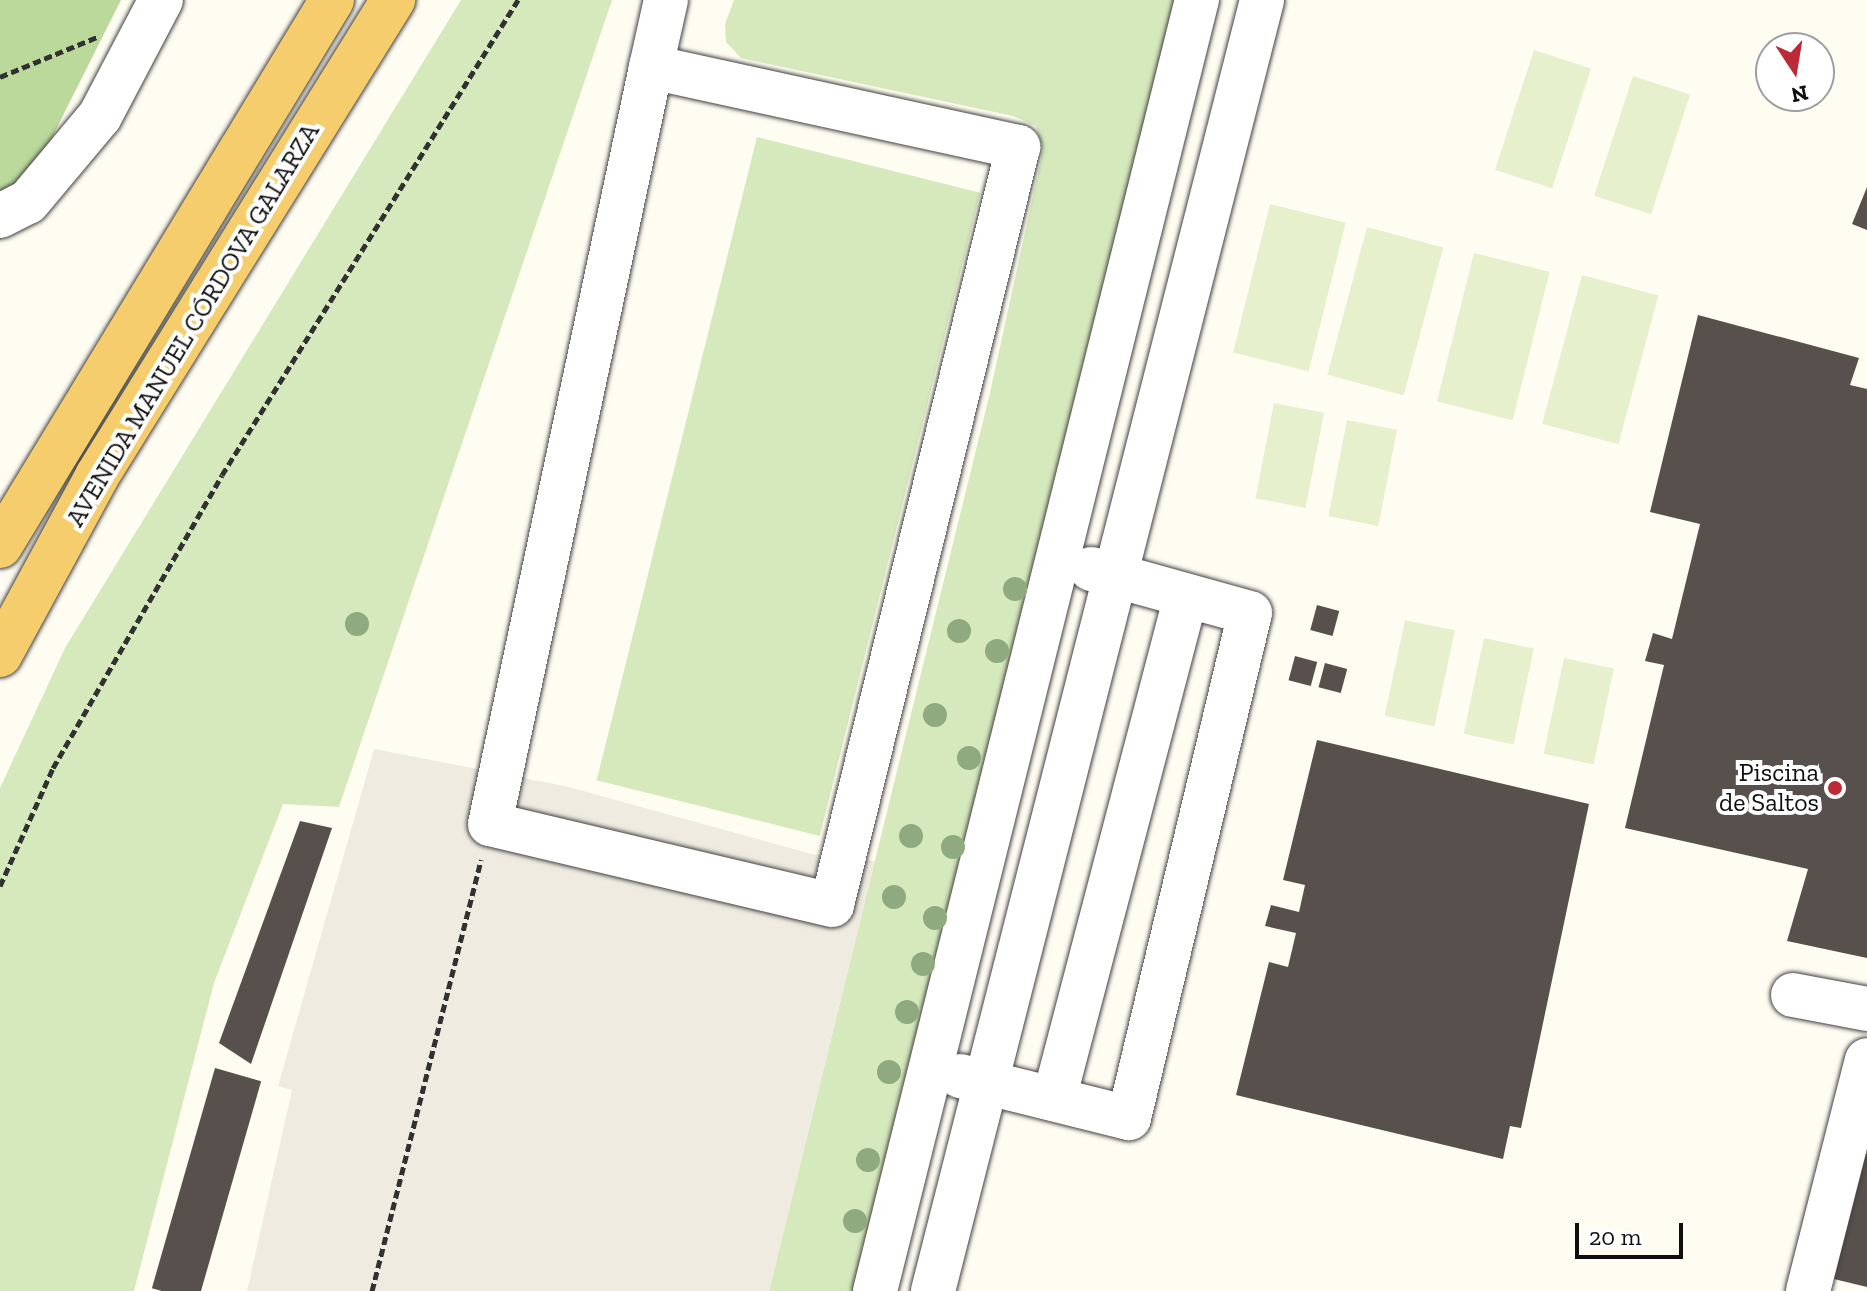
<!DOCTYPE html>
<meta charset="utf-8">
<style>
body{margin:0}
#map{position:relative;width:1867px;height:1291px;overflow:hidden;background:#fffcf2;font-family:"Zilla Slab",serif}
div>[style]{position:absolute}
.green>*{inset:0;background:#d5e9bc;transform-origin:0 0}
.forest>*{inset:0;background:#bad99b}
.pitch>*{inset:0;background:#e6f0cd;transform-origin:0 0}
.plaza>*{inset:0;background:#f0ebe0}
.building>*{inset:0;background:#58504c;transform-origin:0 0}
.path>*{height:5px;margin-top:-2.5px;transform-origin:0;background:repeating-linear-gradient(90deg,#313131 0 8px,transparent 0 12px)}
.roads{filter:drop-shadow(0 0 2px #424242) drop-shadow(0 0 2px #424242)}
.minor>*{height:44px;margin:-22px;padding:0 22px;transform-origin:22px;border-radius:22px;background:#fff}
.major>*{height:44px;margin:-22px;padding:0 22px;transform-origin:22px;border-radius:22px;background:#f5cd6c}
.trees>*{width:24px;height:24px;margin:-12px;border-radius:50%;background:#8eaa7e}
.dots>*{width:22px;height:22px;translate:-50% -50%;box-sizing:border-box;border:4px solid #fff;border-radius:50%}
span{translate:-50% -50%;white-space:nowrap;text-align:center;line-height:1.15;-webkit-text-stroke:8px #fff;paint-order:stroke}
.street-label{font-size:26px;color:#0f0f0f}
.poi-label{font-size:26px;color:#0f0f0f}
.right{translate:-100% -50%;text-align:right}
.north{position:absolute;left:1755px;top:32px;width:80px;height:80px;box-sizing:border-box;background:#fff;border:2px solid #9f9f9f;border-radius:50%;rotate:168deg;font-size:22px;font-weight:700;line-height:32px;text-align:center;color:#0f0f0f}
.north::after{content:'';display:block;margin:auto;width:28px;height:36px;background:#bd2a37;clip-path:polygon(50% 0,100% 100%,50% 72%,0 100%)}
.scale{position:absolute;left:1575px;top:1223px;width:108px;height:36px;box-sizing:border-box;border:4px solid #0f0f0f;border-top:0;padding-left:10px;font-size:24px;line-height:28px;white-space:nowrap;color:#0f0f0f;-webkit-text-stroke:6px #fff;paint-order:stroke}
</style>
<div id="map">
<div class="green">
<i style="clip-path:polygon(461px 0,612px 0,339px 807px,283px 804px,214px 983px,134px 1291px,0 1291px,0 788px,65px 648px)"></i>
<i style="clip-path:polygon(734px 0,1175px 0,854px 1291px,769px 1291px,989px 397px,1043px 150px,1036px 126px,1013px 116px,741px 58px,726px 42px,725px 24px)"></i>
<i style="left:757px;top:137px;width:230px;height:663px;rotate:14deg"></i>
</div>
<div class="forest">
<i style="clip-path:polygon(0 0,121px 0,0 241px)"></i>
</div>
<div class="pitch">
<i style="left:1534px;top:50px;width:60px;height:126px;rotate:18deg"></i>
<i style="left:1633px;top:76px;width:60px;height:126px;rotate:18deg"></i>
<i style="left:1270px;top:204px;width:78px;height:153px;rotate:14deg"></i>
<i style="left:1367px;top:227px;width:79px;height:153px;rotate:15deg"></i>
<i style="left:1474px;top:253px;width:78px;height:153px;rotate:14deg"></i>
<i style="left:1582px;top:275px;width:79px;height:154px;rotate:15deg"></i>
<i style="left:1274px;top:403px;width:51px;height:97px;rotate:11deg"></i>
<i style="left:1347px;top:420px;width:51px;height:98px;rotate:11deg"></i>
<i style="left:1405px;top:620px;width:51px;height:98px;rotate:12deg"></i>
<i style="left:1484px;top:638px;width:51px;height:98px;rotate:12deg"></i>
<i style="left:1564px;top:658px;width:51px;height:98px;rotate:12deg"></i>
</div>
<div class="plaza">
<i style="clip-path:polygon(374px 749px,565px 786px,812px 854px,875px 861px,769px 1291px,247px 1291px,292px 1090px,278px 1086px)"></i>
</div>
<div class="building">
<i style="clip-path:polygon(1867px 187px,1867px 230px,1852px 224px)"></i>
<i style="clip-path:polygon(1698px 315px,1859px 358px,1850px 385px,1867px 389px,1867px 958px,1787px 941px,1808px 869px,1625px 828px,1664px 665px,1645px 661px,1653px 633px,1672px 639px,1700px 524px,1650px 512px)"></i>
<i style="left:1317px;top:605px;width:23px;height:26px;rotate:15deg"></i>
<i style="left:1295px;top:656px;width:23px;height:25px;rotate:15deg"></i>
<i style="left:1325px;top:663px;width:23px;height:25px;rotate:15deg"></i>
<i style="clip-path:polygon(1317px 740px,1589px 804px,1521px 1128px,1510px 1126px,1503px 1159px,1236px 1095px,1269px 962px,1288px 967px,1296px 933px,1265px 926px,1271px 905px,1299px 912px,1305px 885px,1283px 880px)"></i>
<i style="clip-path:polygon(300px 821px,332px 828px,251px 1064px,219px 1043px)"></i>
<i style="left:215px;top:1068px;width:48px;height:229px;rotate:16deg"></i>
<i style="clip-path:polygon(1866px 1154px,1867px 1154px,1867px 1287px,1834px 1279px)"></i>
</div>
<div class="path">
<i style="left:0;top:77px;width:105px;rotate:-22.4deg"></i>
<i style="left:0;top:886px;width:129px;rotate:-65.8deg"></i>
<i style="left:53px;top:768px;width:338px;rotate:-60deg"></i>
<i style="left:222px;top:475px;width:560px;rotate:-58.07deg"></i>
<i style="left:372px;top:1291px;width:445px;rotate:-75.8deg"></i>
</div>
<div class="roads">
<div class="minor">
<i style="left:651px;top:67px;width:376px;rotate:12.3deg"></i>
<i style="left:1018px;top:147px;width:780px;rotate:103.79deg"></i>
<i style="left:832px;top:905px;width:351px;rotate:-166.7deg"></i>
<i style="left:490px;top:824px;width:774px;rotate:-77.99deg"></i>
<i style="left:651px;top:67px;width:69px;rotate:-77.4deg"></i>
<i style="left:0;top:216px;width:31px;rotate:-27deg"></i>
<i style="left:28px;top:202px;width:112px;rotate:-50.1deg"></i>
<i style="left:100px;top:116px;width:131px;rotate:-62.3deg"></i>
<i style="left:1793px;top:995px;width:75px;rotate:10.7deg"></i>
<i style="left:960px;top:1076px;width:174px;rotate:14deg"></i>
<i style="left:1129px;top:1118px;width:519px;rotate:-76.53deg"></i>
<i style="left:1250px;top:613px;width:165px;rotate:-164.5deg"></i>
<i style="left:1054px;top:1099px;width:520px;rotate:-75.3deg"></i>
<i style="left:875px;top:1291px;width:1331px;rotate:-76deg"></i>
<i style="left:933px;top:1291px;width:1332px;rotate:-75.7deg"></i>
<i style="left:1808px;top:1291px;width:238px;rotate:-75.7deg"></i>
</div>
<div class="major">
<i style="left:0;top:546px;width:639px;rotate:-58.7deg"></i>
<i style="left:0;top:655px;width:204px;rotate:-61.5deg"></i>
<i style="left:97px;top:476px;width:561px;rotate:-58.12deg"></i>
</div>
</div>
<div class="trees">
<i style="left:1015px;top:589px"></i>
<i style="left:357px;top:624px"></i>
<i style="left:959px;top:631px"></i>
<i style="left:997px;top:651px"></i>
<i style="left:935px;top:715px"></i>
<i style="left:969px;top:758px"></i>
<i style="left:911px;top:836px"></i>
<i style="left:953px;top:847px"></i>
<i style="left:894px;top:897px"></i>
<i style="left:935px;top:918px"></i>
<i style="left:923px;top:964px"></i>
<i style="left:907px;top:1012px"></i>
<i style="left:889px;top:1072px"></i>
<i style="left:868px;top:1160px"></i>
<i style="left:855px;top:1221px"></i>
</div>
<div class="dots">
<i style="left:1835px;top:788px;background:#bd2a37"></i>
</div>
<div class="street-label">
<span style="left:193px;top:325px;rotate:-59deg">AVENIDA MANUEL CÓRDOVA GALARZA</span>
</div>
<div class="poi-label">
<span class="right" style="left:1819px;top:788px">Piscina<br>de Saltos</span>
</div>
<div class="north">N</div>
<div class="scale">20 m</div>
</div>
